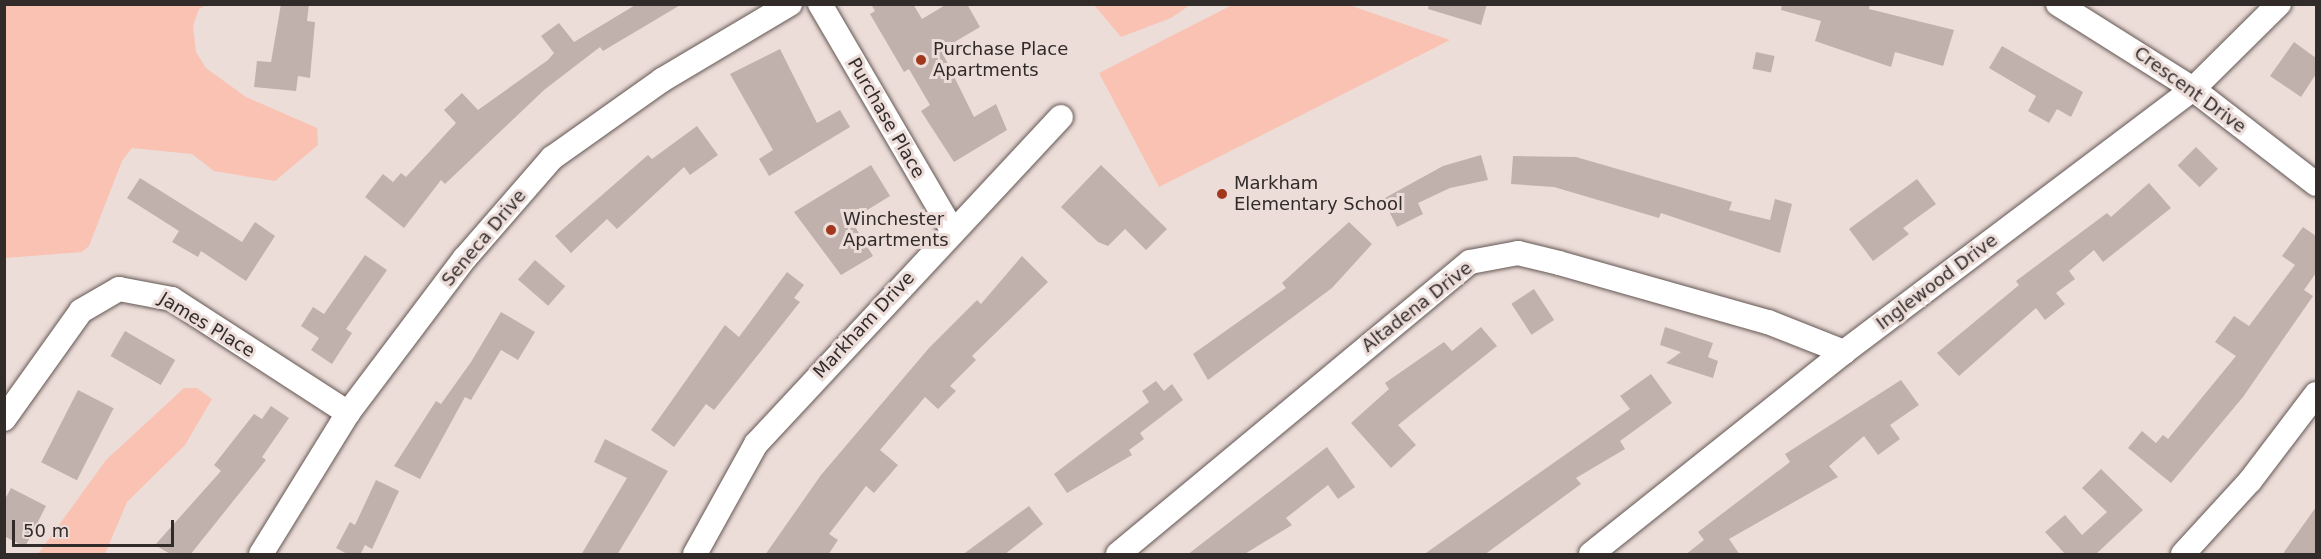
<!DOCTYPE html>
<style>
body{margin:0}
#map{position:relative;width:2321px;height:559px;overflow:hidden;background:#ecddd9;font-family:"DejaVu Sans",sans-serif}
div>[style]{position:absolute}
.green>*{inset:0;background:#fac2b3}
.building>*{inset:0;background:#c0b1ad;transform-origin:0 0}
.roads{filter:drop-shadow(0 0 2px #645753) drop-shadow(0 0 2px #645753)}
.street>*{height:24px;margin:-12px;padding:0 12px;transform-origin:12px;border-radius:12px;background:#fff}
.dots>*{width:16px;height:16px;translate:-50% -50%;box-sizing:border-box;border:3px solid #ecddd9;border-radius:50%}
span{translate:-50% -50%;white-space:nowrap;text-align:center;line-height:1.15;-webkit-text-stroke:6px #ecddd9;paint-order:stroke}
.poi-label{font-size:18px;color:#312b29}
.left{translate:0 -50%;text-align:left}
.street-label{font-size:18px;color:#312b29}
.frame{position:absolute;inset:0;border:6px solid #312b29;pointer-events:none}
.scale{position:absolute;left:12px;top:520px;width:162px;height:27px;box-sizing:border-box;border:3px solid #312b29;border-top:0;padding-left:8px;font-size:18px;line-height:21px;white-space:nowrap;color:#312b29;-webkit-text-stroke:4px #ecddd9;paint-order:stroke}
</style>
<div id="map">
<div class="green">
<i style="clip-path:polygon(4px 5px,207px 5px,199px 9px,193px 26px,196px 52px,206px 68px,246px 97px,317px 128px,318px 145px,275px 181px,214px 171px,192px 154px,132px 148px,122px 161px,89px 246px,82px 252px,5px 258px)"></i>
<i style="clip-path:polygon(1094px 5px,1190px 5px,1171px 18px,1121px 37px)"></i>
<i style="clip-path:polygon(1232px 5px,1349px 5px,1450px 40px,1159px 187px,1099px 73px)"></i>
<i style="clip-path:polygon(184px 388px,197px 388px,212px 399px,185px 445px,127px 502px,105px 554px,38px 554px,106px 460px)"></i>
</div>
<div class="building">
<i style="clip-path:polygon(281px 4px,309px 4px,307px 21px,315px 22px,310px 78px,298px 76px,296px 91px,254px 87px,257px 61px,271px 62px)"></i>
<i style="clip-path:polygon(637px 4px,682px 4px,603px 51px,600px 47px,544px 90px,445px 184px,441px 180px,404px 228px,365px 197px,383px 174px,393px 182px,401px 173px,406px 177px,456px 123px,444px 110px,462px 93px,478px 110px,548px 60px,554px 53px,541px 36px,559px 23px,574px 42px)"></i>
<i style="clip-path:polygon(871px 4px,913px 4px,922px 19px,947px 4px,967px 4px,980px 27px,941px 50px,974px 117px,996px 104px,1007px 130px,954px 162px,921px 111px,930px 105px,909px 69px,904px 72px,870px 14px,875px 11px)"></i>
<i style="clip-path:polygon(1429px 4px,1487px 4px,1481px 25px,1428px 9px)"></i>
<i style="clip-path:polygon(1782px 4px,1870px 4px,1869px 9px,1954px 30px,1943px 66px,1895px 52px,1891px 67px,1815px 41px,1821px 21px,1781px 10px)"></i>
<i style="clip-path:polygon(2294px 42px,2316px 58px,2316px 74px,2301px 97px,2270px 76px)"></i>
<i style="clip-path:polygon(2002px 46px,2083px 92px,2071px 117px,2057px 109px,2049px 123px,2028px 111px,2036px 96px,1989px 68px)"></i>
<i style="clip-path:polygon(780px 49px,817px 123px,840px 110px,850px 127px,769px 176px,759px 159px,773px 150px,730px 74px)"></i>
<i style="left:1756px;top:52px;width:19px;height:17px;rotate:12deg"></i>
<i style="clip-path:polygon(697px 126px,718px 155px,690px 175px,684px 167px,617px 229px,607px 219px,571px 253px,555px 236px,648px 155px,652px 159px)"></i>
<i style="left:2196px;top:147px;width:31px;height:26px;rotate:45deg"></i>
<i style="clip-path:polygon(1481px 155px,1488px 180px,1450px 188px,1418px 203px,1423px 214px,1397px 227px,1383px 199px,1443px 166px)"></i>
<i style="clip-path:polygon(1513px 156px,1576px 157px,1732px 202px,1729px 210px,1770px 220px,1775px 199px,1792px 204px,1780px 253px,1661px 213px,1659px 218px,1554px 187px,1511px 184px)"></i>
<i style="clip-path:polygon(871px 165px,890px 196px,851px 220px,873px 256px,841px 275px,794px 212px)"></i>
<i style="clip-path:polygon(1101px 165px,1167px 229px,1146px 250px,1125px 229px,1108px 246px,1098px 242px,1061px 207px)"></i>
<i style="clip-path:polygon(140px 178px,242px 242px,255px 222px,275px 236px,246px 281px,201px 251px,198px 257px,172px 242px,179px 231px,127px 198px)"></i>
<i style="clip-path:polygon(1917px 179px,1936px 204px,1903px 228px,1909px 234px,1873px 261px,1849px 229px)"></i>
<i style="clip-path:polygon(2149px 183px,2171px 208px,2103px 262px,2094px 250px,2069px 271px,2075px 279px,2056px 293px,2065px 304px,2045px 320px,2036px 308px,1959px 376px,1937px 353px,2019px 285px,2016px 281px,2107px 213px,2111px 217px)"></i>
<i style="clip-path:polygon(1349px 222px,1372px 244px,1332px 288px,1208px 380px,1193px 354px,1286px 288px,1282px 283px)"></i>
<i style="clip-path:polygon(2303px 227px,2316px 236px,2316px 273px,2304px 290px,2313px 296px,2243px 397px,2171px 483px,2128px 448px,2142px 431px,2156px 443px,2163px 435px,2168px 439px,2236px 356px,2215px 342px,2234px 316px,2249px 326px,2295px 265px,2282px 256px)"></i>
<i style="clip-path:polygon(365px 255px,387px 270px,346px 329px,352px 333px,332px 364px,311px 350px,319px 338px,301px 326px,313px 307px,324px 314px)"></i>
<i style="clip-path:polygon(1022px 256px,1048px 282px,972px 356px,976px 360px,950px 386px,956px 391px,938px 409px,925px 397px,880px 450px,898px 465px,874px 493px,866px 486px,829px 534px,838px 540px,828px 555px,765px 555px,821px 475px,929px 348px,977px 300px,981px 304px)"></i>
<i style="left:535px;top:260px;width:40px;height:26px;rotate:41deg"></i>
<i style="clip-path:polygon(787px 272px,804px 285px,794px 298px,800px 302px,714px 410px,706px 404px,674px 447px,651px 430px,725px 325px,739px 337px)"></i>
<i style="left:1534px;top:289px;width:37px;height:27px;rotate:57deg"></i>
<i style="clip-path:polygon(501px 312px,535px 332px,518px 360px,501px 350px,471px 400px,465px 397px,420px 479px,394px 466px,436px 401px,441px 404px,471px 362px)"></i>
<i style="clip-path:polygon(1481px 327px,1497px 346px,1398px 425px,1416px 445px,1391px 468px,1351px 423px,1389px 389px,1385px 383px,1444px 342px,1452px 351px)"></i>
<i style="clip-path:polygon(1665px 327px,1713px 343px,1708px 357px,1718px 361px,1713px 378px,1666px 363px,1681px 352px,1660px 345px)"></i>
<i style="left:125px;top:331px;width:58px;height:29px;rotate:30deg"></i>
<i style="clip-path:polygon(1651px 374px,1672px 403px,1620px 441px,1625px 449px,1576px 478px,1581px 484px,1484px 555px,1423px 555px,1630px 409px,1620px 396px)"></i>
<i style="clip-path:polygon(1901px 380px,1919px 405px,1890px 425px,1900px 439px,1878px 455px,1864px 436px,1829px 466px,1838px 477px,1729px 539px,1740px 555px,1685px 555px,1704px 540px,1698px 532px,1790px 462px,1785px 454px)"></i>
<i style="clip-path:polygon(1156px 381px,1164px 391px,1172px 384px,1183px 400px,1140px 433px,1144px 439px,1129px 450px,1132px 455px,1067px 493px,1054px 474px,1149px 402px,1142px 391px)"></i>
<i style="left:78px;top:390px;width:40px;height:81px;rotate:27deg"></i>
<i style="clip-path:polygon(271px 406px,289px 418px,262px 457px,266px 460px,190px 555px,172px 555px,155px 545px,221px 471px,214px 465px,254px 414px,262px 419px)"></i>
<i style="clip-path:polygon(605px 439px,668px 471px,617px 555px,581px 555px,627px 478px,594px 462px)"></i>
<i style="clip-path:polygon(1327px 447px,1355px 487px,1338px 499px,1328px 485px,1286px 518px,1292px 525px,1243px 555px,1187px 555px)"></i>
<i style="clip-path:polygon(2101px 469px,2143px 510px,2095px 555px,2066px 555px,2045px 532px,2065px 515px,2082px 535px,2107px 512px,2082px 488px)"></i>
<i style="clip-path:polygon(376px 480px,399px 491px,372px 549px,365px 545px,360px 555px,349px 555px,336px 548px,350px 522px,355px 525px)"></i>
<i style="clip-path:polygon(11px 488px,46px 506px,25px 547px,4px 536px,4px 501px)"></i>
<i style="clip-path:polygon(1029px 506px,1043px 524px,1004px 555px,962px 555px)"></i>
<i style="clip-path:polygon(2316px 507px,2316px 555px,2282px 555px)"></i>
</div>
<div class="roads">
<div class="street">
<i style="left:820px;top:4px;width:262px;rotate:59.7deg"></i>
<i style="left:2058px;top:4px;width:160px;rotate:32.2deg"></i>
<i style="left:2193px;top:89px;width:155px;rotate:37.7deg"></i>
<i style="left:4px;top:419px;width:133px;rotate:-54.5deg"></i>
<i style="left:81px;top:311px;width:44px;rotate:-30.1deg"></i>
<i style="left:119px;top:289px;width:54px;rotate:10.7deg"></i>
<i style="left:172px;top:299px;width:210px;rotate:32.9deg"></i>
<i style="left:261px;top:554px;width:166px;rotate:-58.3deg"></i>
<i style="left:348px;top:413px;width:194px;rotate:-53deg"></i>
<i style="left:465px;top:258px;width:133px;rotate:-49deg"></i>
<i style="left:552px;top:158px;width:135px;rotate:-35.3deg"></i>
<i style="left:662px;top:80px;width:149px;rotate:-30.7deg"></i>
<i style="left:695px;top:554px;width:126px;rotate:-61deg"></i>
<i style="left:756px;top:444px;width:447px;rotate:-47deg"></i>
<i style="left:1118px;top:554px;width:457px;rotate:-39.7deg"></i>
<i style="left:1470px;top:262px;width:49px;rotate:-10.6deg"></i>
<i style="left:1518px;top:253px;width:42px;rotate:13.7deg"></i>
<i style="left:1559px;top:263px;width:217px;rotate:15.8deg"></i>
<i style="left:1768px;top:322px;width:82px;rotate:21.5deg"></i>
<i style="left:1591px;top:554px;width:324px;rotate:-38.6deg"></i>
<i style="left:1844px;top:352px;width:437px;rotate:-37deg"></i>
<i style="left:2193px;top:89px;width:121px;rotate:-44.7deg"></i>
<i style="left:2183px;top:554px;width:99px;rotate:-47.5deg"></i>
<i style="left:2250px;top:481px;width:109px;rotate:-52.8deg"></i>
</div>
</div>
<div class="dots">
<i style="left:921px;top:60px;background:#a1381d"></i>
<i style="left:1222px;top:194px;background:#a1381d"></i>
<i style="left:831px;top:230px;background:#a1381d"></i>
</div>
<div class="poi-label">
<span class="left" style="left:933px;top:60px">Purchase Place<br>Apartments</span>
<span class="left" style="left:1234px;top:194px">Markham<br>Elementary School</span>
<span class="left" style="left:843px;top:230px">Winchester<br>Apartments</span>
</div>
<div class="street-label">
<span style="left:2190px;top:90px;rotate:36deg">Crescent Drive</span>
<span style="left:886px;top:118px;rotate:60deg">Purchase Place</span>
<span style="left:484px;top:238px;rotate:-50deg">Seneca Drive</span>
<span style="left:1937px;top:282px;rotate:-37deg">Inglewood Drive</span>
<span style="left:1417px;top:307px;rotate:-38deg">Altadena Drive</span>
<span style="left:207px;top:325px;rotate:31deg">James Place</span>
<span style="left:864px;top:325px;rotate:-47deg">Markham Drive</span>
</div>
<div class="frame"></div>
<div class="scale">50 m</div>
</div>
